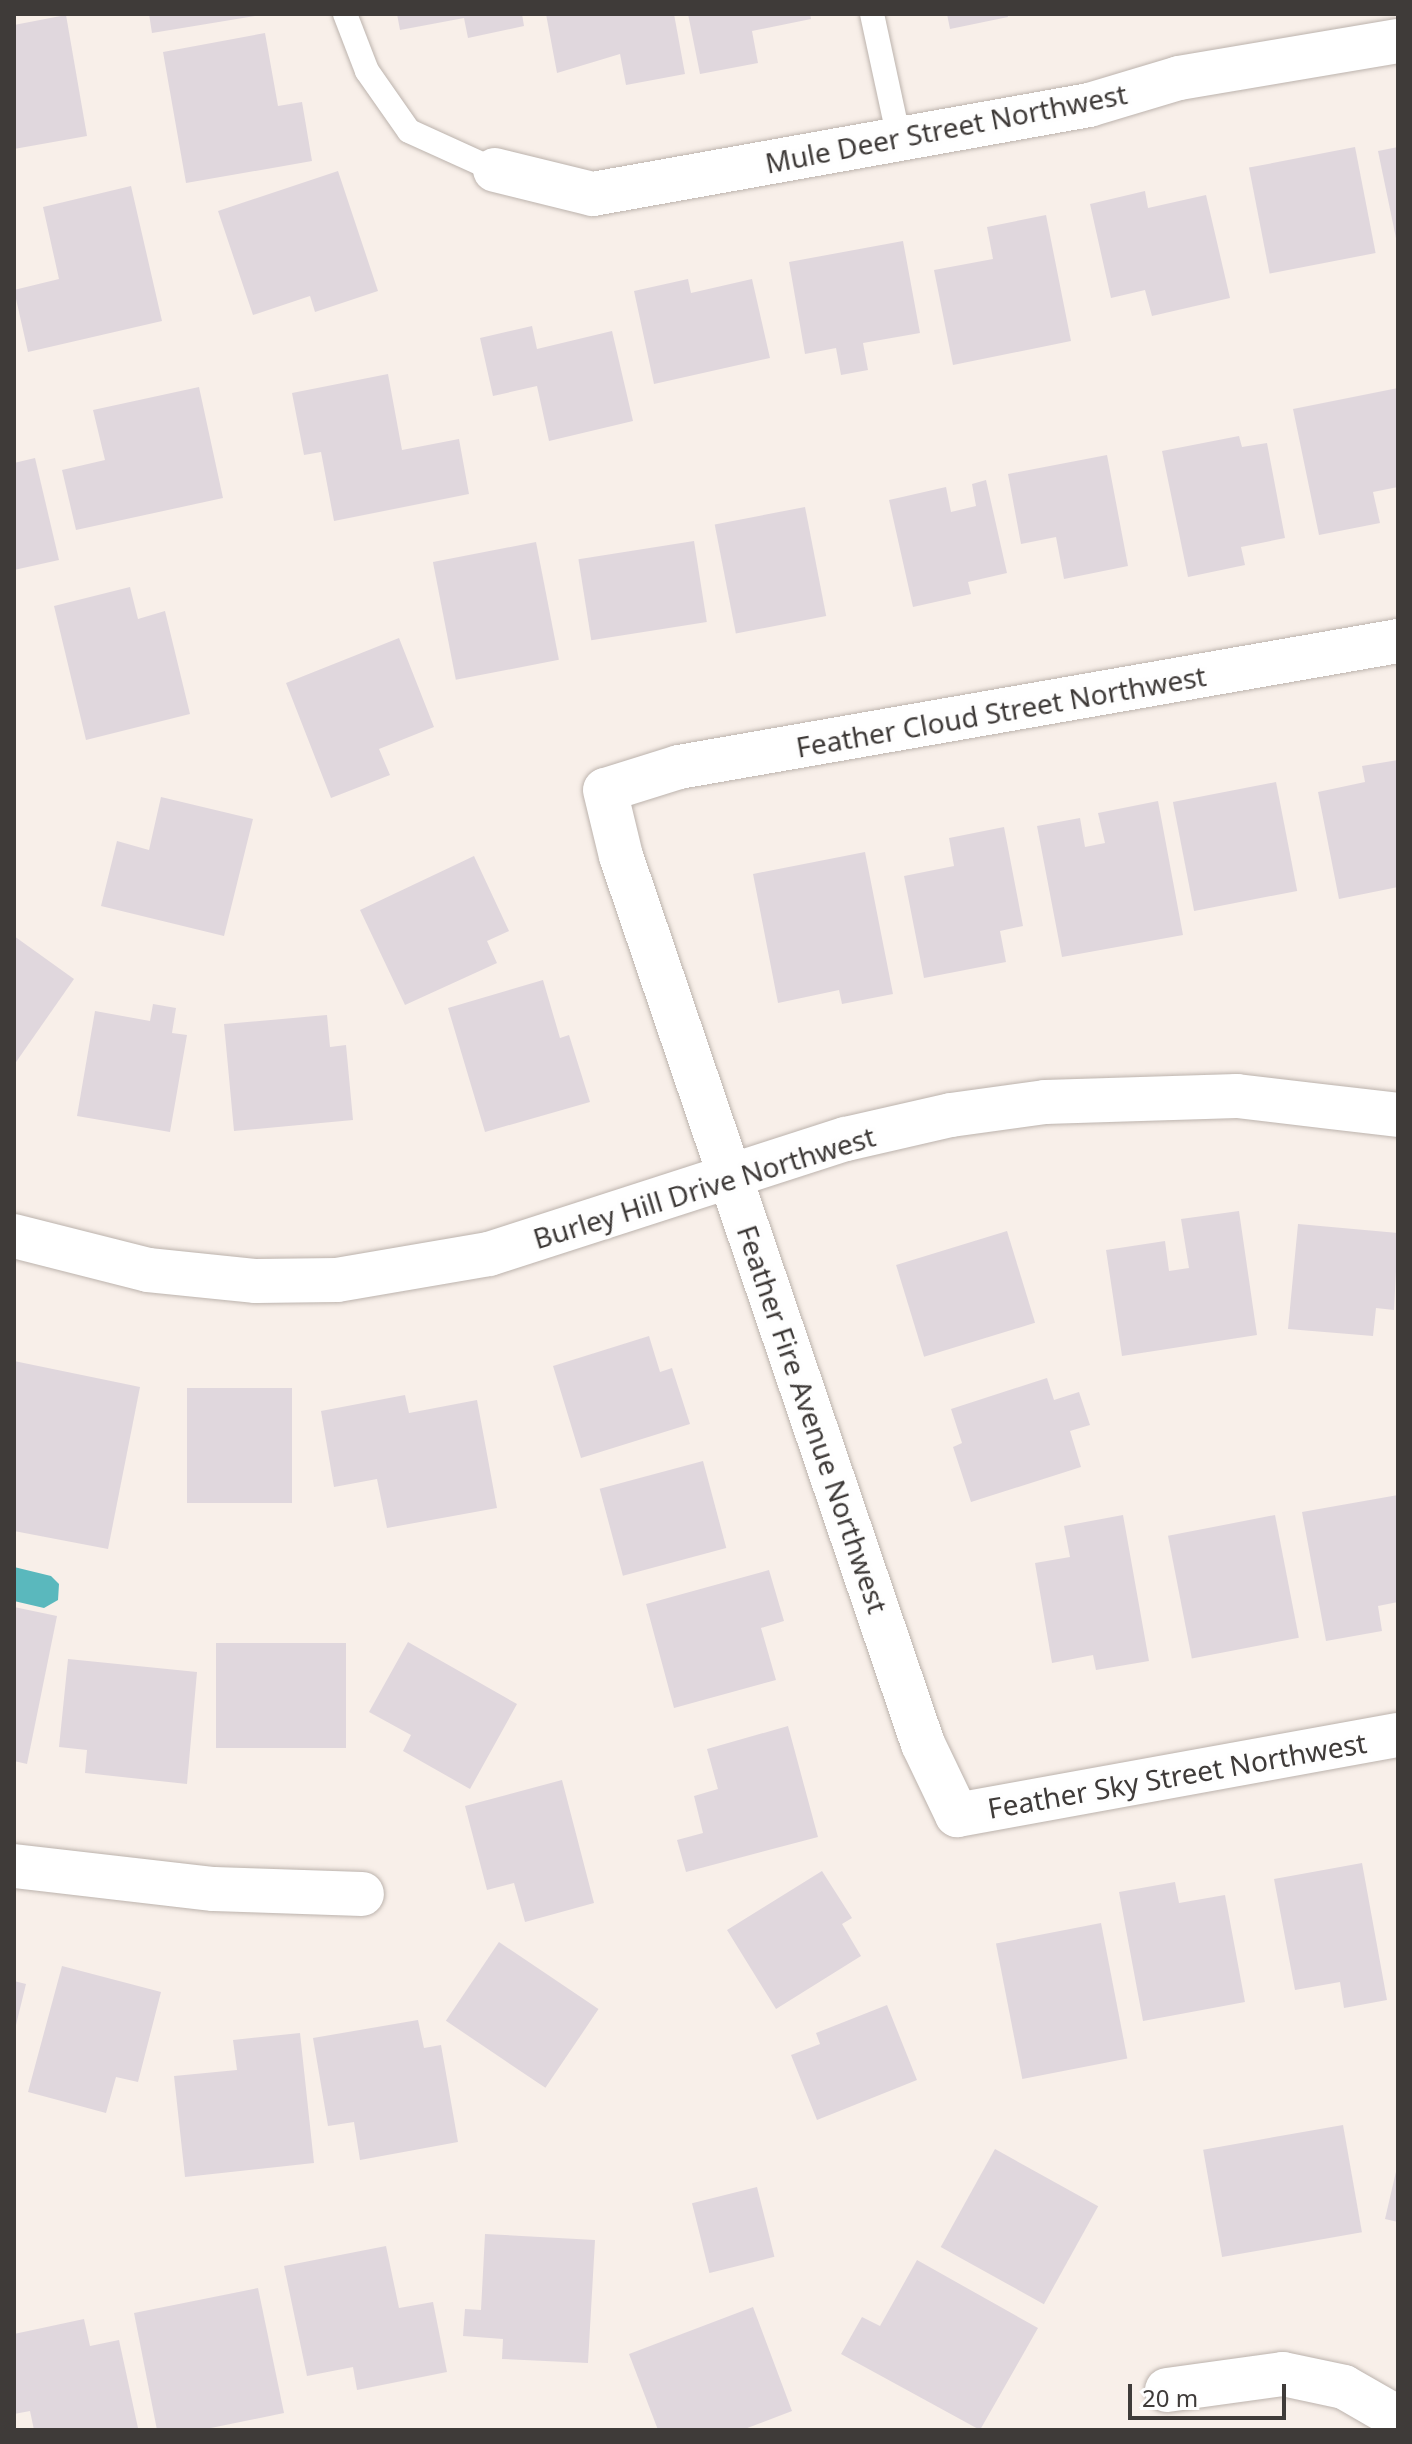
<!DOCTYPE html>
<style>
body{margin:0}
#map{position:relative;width:1412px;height:2444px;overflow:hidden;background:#f8efe9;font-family:"Noto Sans",sans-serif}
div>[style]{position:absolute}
.water>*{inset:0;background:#5ab8bd}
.building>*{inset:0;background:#e0d7dd;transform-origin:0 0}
.roads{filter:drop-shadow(0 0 2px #bcb3ad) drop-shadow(0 0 2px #bcb3ad)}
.service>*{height:24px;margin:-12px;padding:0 12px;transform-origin:12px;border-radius:12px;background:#fff}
.minor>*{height:44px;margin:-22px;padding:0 22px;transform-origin:22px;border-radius:22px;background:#fff}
span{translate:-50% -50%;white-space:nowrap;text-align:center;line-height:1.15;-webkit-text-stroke:7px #fefefe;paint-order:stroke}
.street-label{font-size:28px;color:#3f3b39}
.frame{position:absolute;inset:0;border:16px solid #3f3b39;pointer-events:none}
.scale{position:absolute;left:1128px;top:2384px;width:158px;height:36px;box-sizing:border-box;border:4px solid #3f3b39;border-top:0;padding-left:10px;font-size:24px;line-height:28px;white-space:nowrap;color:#3f3b39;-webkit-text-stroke:6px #fefefe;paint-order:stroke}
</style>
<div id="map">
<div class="water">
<i style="clip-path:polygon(14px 1567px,51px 1576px,59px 1584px,58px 1600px,44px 1608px,14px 1601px)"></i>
</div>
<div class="building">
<i style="clip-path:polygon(149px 14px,255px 14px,255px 16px,152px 33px)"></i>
<i style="clip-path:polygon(397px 14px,522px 14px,524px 26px,468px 38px,464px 18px,400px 30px)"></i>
<i style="clip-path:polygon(546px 14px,674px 14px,685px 74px,626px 85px,620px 54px,557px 73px)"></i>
<i style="clip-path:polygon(688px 14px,810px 14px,811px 19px,752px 31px,758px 63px,700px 74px)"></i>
<i style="clip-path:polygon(947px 14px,1007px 14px,1008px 17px,950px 29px)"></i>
<i style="clip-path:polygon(66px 15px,87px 136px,14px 149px,14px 25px)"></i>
<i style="clip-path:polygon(265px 33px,278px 106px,302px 102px,312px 161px,186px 183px,163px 52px)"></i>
<i style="left:1355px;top:147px;width:108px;height:108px;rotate:79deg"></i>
<i style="clip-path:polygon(1398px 147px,1398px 243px,1397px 243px,1378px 151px)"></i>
<i style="clip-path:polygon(338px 171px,378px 291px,315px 312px,310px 296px,253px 315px,218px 211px)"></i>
<i style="clip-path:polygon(131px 186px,162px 321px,28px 352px,14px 290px,59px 279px,43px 207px)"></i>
<i style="clip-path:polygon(1145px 191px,1148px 208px,1206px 195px,1230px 298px,1152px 316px,1145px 290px,1111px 298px,1090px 204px)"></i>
<i style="clip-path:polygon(1046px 215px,1071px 341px,953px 365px,934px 270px,993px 259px,987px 227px)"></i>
<i style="clip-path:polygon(903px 241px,920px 333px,863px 343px,868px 370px,841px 375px,836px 348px,805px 354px,789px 262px)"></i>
<i style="clip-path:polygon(688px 279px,691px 293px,752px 279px,770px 358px,654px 384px,634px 291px)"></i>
<i style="clip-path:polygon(532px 326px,537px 349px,612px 331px,633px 421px,549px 441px,537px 386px,493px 396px,480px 338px)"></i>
<i style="clip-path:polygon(388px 374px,402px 450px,459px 439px,469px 494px,334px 521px,321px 452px,304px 455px,292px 393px)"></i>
<i style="clip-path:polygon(199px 387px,223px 498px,76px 530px,62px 470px,105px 460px,93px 410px)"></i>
<i style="clip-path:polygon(1398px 388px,1398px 487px,1373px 492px,1380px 523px,1319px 535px,1293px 409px)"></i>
<i style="clip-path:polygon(1239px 436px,1242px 447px,1267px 443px,1285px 538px,1241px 547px,1245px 565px,1188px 577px,1162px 451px)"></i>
<i style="clip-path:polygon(1107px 455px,1128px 566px,1064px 579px,1056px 537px,1021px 544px,1008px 474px)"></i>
<i style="clip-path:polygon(35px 458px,59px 560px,14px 570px,14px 463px)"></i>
<i style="clip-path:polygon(986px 480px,1007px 573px,968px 582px,971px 594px,913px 607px,889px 500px,946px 487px,951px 512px,976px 506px,972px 484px)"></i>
<i style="left:805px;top:507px;width:111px;height:92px;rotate:79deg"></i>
<i style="left:694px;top:541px;width:82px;height:117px;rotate:81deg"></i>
<i style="left:536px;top:542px;width:120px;height:105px;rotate:79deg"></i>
<i style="clip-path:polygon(130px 587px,138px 619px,165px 611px,190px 714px,86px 740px,54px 606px)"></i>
<i style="clip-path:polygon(399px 638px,434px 727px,379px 749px,390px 775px,331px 798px,286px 683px)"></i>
<i style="clip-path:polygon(1398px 760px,1398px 887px,1339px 899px,1318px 792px,1365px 782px,1362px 766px)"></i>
<i style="left:1276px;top:782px;width:111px;height:105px;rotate:79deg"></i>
<i style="clip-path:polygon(161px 797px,253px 819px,224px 936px,101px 906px,117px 841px,149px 850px)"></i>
<i style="clip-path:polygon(1158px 801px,1183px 935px,1062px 957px,1037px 826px,1080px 818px,1085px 847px,1105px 843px,1098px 813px)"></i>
<i style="clip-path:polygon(1004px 827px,1023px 926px,1000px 931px,1006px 962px,924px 978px,904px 876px,954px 866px,949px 838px)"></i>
<i style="clip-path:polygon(865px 852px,893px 994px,842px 1004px,839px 990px,778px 1003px,753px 874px)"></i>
<i style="clip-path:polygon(474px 856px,509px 931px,487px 941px,497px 963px,405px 1005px,360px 910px)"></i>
<i style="clip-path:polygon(14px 936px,74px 979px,14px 1065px)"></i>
<i style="clip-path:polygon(543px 980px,560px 1038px,569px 1035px,590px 1102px,485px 1132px,448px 1008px)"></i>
<i style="clip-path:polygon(153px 1004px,176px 1008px,172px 1033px,187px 1035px,170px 1132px,77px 1116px,95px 1011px,150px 1021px)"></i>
<i style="clip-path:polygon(327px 1015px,330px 1047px,346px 1045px,353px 1120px,234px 1131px,224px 1024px)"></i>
<i style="clip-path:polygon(1239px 1211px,1257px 1335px,1122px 1356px,1106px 1250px,1165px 1241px,1169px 1271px,1189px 1268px,1181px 1219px)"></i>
<i style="clip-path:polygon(1298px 1224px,1398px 1233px,1394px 1310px,1376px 1308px,1373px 1336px,1288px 1329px)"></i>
<i style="left:1007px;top:1231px;width:96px;height:116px;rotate:73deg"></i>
<i style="clip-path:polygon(649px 1336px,660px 1372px,672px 1368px,690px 1424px,581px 1458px,553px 1366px)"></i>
<i style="clip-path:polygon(14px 1361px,140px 1387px,108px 1549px,14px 1531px)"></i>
<i style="clip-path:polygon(1047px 1378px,1054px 1400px,1079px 1392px,1090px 1425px,1070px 1431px,1081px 1467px,971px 1502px,953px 1447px,962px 1443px,951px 1409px)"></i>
<i style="left:292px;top:1388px;width:115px;height:105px;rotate:90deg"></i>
<i style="clip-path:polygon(405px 1395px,409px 1413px,477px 1400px,497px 1508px,387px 1528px,377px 1479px,334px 1487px,321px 1411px)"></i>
<i style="left:703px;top:1461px;width:90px;height:107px;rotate:75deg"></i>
<i style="clip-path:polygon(1398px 1495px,1398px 1602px,1378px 1606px,1382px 1631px,1326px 1641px,1302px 1512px)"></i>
<i style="clip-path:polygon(1123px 1515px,1149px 1661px,1096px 1670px,1093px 1655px,1052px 1663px,1035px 1563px,1070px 1557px,1064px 1526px)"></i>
<i style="left:1275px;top:1515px;width:125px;height:109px;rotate:79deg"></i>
<i style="clip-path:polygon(769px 1570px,784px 1621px,761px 1628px,776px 1680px,674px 1708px,646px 1604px)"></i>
<i style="clip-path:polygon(14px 1607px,57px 1616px,27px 1764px,14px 1761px)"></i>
<i style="clip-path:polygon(408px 1642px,517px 1704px,470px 1789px,403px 1751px,411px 1735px,369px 1712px)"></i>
<i style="left:216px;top:1643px;width:130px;height:105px"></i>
<i style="clip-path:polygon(68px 1659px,197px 1672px,187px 1784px,85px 1773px,87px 1750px,59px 1747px)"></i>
<i style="clip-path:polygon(788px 1726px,818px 1837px,686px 1872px,677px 1840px,703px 1833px,694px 1796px,718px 1789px,707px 1749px)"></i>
<i style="clip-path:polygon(562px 1780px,594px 1903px,525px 1922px,514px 1883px,487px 1890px,465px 1806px)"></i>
<i style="clip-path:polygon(1362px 1863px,1387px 2000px,1344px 2008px,1340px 1982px,1295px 1990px,1274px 1879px)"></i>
<i style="clip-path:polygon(822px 1871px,852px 1918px,842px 1924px,861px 1956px,776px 2009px,727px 1930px)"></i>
<i style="clip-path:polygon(1175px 1882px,1179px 1903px,1225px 1895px,1245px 2002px,1143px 2021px,1119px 1892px)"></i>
<i style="left:1101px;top:1923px;width:138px;height:107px;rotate:79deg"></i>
<i style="left:499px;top:1942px;width:120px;height:95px;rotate:34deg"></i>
<i style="clip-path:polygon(62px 1966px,161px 1992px,138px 2082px,116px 2077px,106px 2113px,28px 2092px)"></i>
<i style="clip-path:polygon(14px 1981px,26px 1984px,15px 2029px,14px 2029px)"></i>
<i style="clip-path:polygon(887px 2005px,917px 2080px,817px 2120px,791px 2055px,820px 2044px,816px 2033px)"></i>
<i style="clip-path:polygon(418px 2020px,424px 2048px,441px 2045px,458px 2142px,360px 2160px,354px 2122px,328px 2126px,313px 2038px)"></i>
<i style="clip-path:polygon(300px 2033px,314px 2163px,185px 2177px,174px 2076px,237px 2070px,233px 2040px)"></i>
<i style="left:1343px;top:2125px;width:109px;height:142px;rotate:80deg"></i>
<i style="left:995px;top:2149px;width:118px;height:112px;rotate:29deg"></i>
<i style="clip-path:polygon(1398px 2163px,1398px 2222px,1385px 2219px)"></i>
<i style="left:757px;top:2187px;width:72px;height:67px;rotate:76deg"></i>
<i style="clip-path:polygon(485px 2234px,595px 2240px,588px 2363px,502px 2359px,503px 2339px,463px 2336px,465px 2309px,481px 2310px)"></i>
<i style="clip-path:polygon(386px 2246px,399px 2308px,433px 2302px,447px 2372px,357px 2390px,353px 2367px,307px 2376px,284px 2266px)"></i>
<i style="clip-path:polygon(917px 2260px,1038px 2328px,980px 2430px,841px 2354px,862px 2317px,880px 2326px)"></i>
<i style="clip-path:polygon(258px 2288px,284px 2413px,201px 2430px,157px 2430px,134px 2313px)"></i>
<i style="clip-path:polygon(753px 2307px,792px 2411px,742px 2430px,658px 2430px,629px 2354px)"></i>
<i style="clip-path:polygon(84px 2319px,90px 2346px,119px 2340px,138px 2428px,34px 2430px,30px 2411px,14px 2414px,14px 2334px)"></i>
</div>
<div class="roads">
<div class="service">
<i style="left:345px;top:14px;width:61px;rotate:68.9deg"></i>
<i style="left:367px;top:71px;width:73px;rotate:55deg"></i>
<i style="left:409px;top:131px;width:94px;rotate:24.4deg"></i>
<i style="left:872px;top:14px;width:128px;rotate:77.8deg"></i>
</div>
<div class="minor">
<i style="left:495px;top:170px;width:101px;rotate:13.8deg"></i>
<i style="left:593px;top:194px;width:504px;rotate:-10.17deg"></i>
<i style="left:1089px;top:105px;width:94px;rotate:-16.7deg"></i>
<i style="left:1179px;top:78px;width:222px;rotate:-9.6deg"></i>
<i style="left:1398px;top:641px;width:730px;rotate:170.06deg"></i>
<i style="left:679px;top:767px;width:77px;rotate:162.7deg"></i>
<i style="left:605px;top:790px;width:68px;rotate:76.4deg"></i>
<i style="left:621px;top:856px;width:938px;rotate:71.22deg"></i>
<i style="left:923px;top:1744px;width:79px;rotate:64.4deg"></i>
<i style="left:957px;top:1815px;width:448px;rotate:-10.3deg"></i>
<i style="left:14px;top:1236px;width:138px;rotate:14.2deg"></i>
<i style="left:148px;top:1270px;width:109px;rotate:5.8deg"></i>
<i style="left:256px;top:1281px;width:81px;rotate:-0.7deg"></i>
<i style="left:337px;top:1280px;width:154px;rotate:-9.7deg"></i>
<i style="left:489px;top:1254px;width:375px;rotate:-17.9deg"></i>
<i style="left:846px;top:1139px;width:108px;rotate:-12.9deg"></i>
<i style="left:951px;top:1115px;width:95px;rotate:-7.9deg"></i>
<i style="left:1045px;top:1102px;width:192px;rotate:-1.8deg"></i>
<i style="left:1237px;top:1096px;width:162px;rotate:6.7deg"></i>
<i style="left:14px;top:1866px;width:201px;rotate:6.6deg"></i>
<i style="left:214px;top:1889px;width:148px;rotate:1.9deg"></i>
<i style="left:1167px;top:2390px;width:117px;rotate:-7.9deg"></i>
<i style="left:1283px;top:2374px;width:62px;rotate:12deg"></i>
<i style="left:1344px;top:2387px;width:62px;rotate:29.9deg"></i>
</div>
</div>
<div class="street-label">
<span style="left:946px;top:128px;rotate:-11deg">Mule Deer Street Northwest</span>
<span style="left:1001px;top:711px;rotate:-10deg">Feather Cloud Street Northwest</span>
<span style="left:704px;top:1187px;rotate:-17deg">Burley Hill Drive Northwest</span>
<span style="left:813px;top:1419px;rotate:71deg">Feather Fire Avenue Northwest</span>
<span style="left:1177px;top:1775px;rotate:-10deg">Feather Sky Street Northwest</span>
</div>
<div class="frame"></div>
<div class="scale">20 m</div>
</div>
